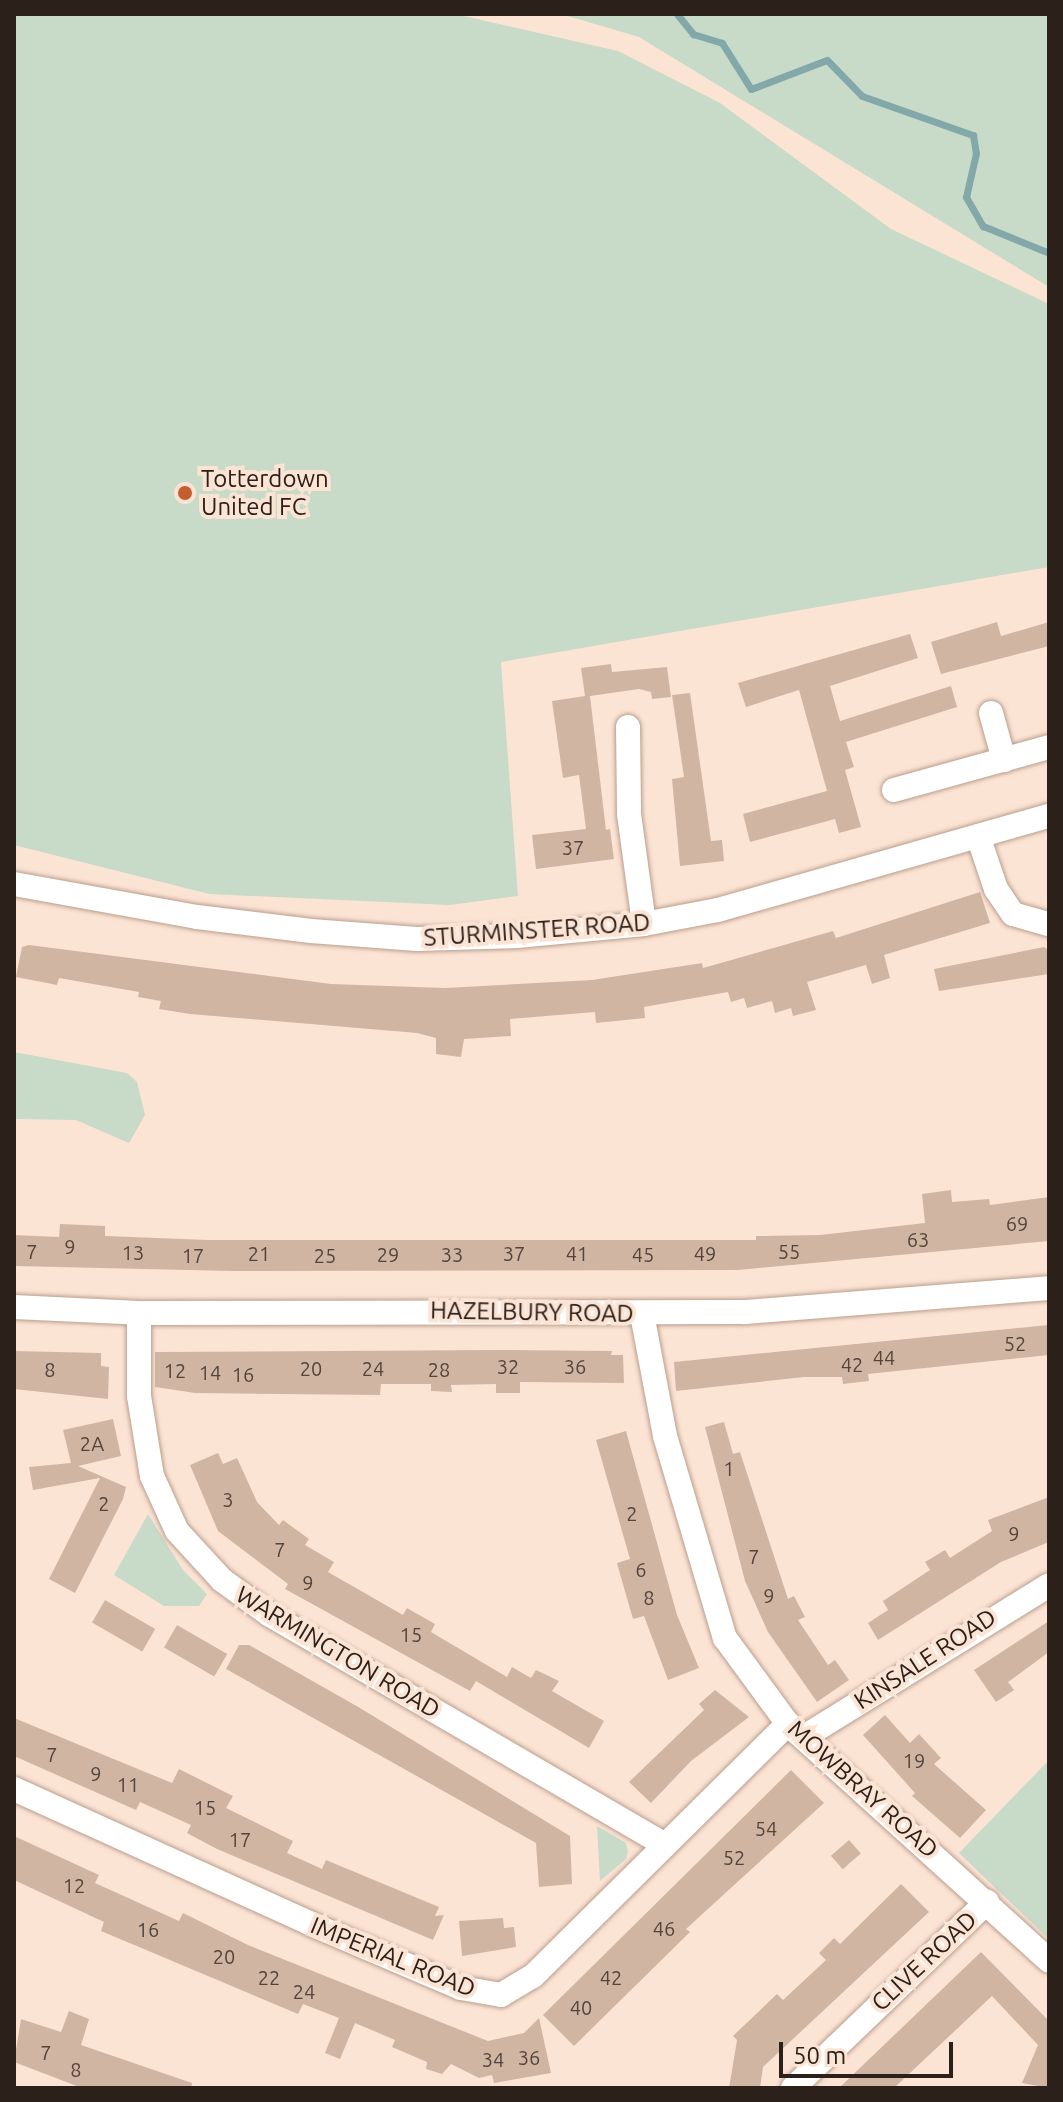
<!DOCTYPE html>
<style>
body{margin:0}
#map{position:relative;width:1063px;height:2102px;overflow:hidden;background:#fce4d5;font-family:Ubuntu,sans-serif}
div>[style]{position:absolute}
.green>*{inset:0;background:#c8dac8}
.stream>*{height:7px;margin:-3.5px;padding:0 3.5px;transform-origin:3.5px;border-radius:3.5px;background:#83a8aa}
.building>*{inset:0;background:#d1b5a3;transform-origin:0 0}
.roads{filter:drop-shadow(0 0 2px #ba9e8c) drop-shadow(0 0 2px #ba9e8c)}
.minor>*{height:24px;margin:-12px;padding:0 12px;transform-origin:12px;border-radius:12px;background:#fff}
.dots>*{width:22px;height:22px;translate:-50% -50%;box-sizing:border-box;border:4px solid #fce4d5;border-radius:50%}
span{translate:-50% -50%;white-space:nowrap;text-align:center;line-height:1.15;-webkit-text-stroke:8px #fce4d5;paint-order:stroke}
.number-label{font-size:20px;color:#54453c}
.number-label span{-webkit-text-stroke-width:0}
.poi-label{font-size:24px;color:#2b201a}
.left{translate:0 -50%;text-align:left}
.street-label{font-size:24px;color:#2b201a}
.frame{position:absolute;inset:0;border:16px solid #2b201a;pointer-events:none}
.scale{position:absolute;left:779px;top:2042px;width:174px;height:36px;box-sizing:border-box;border:4px solid #2b201a;border-top:0;padding-left:10px;font-size:24px;line-height:28px;white-space:nowrap;color:#2b201a;-webkit-text-stroke:6px #fce4d5;paint-order:stroke}
</style>
<div id="map">
<div class="green">
<i style="clip-path:polygon(14px 14px,455px 14px,618px 51px,720px 103px,891px 229px,1049px 304px,1049px 567px,501px 662px,518px 896px,450px 905px,209px 894px,14px 845px)"></i>
<i style="clip-path:polygon(561px 14px,1049px 14px,1049px 287px,639px 37px)"></i>
<i style="clip-path:polygon(14px 1052px,127px 1073px,137px 1082px,145px 1115px,129px 1143px,76px 1120px,14px 1119px)"></i>
<i style="clip-path:polygon(148px 1514px,183px 1570px,207px 1594px,199px 1606px,164px 1606px,114px 1575px)"></i>
<i style="clip-path:polygon(1049px 1760px,1049px 1939px,959px 1853px)"></i>
<i style="clip-path:polygon(597px 1826px,626px 1843px,628px 1851px,626px 1859px,600px 1881px)"></i>
</div>
<div class="stream">
<i style="left:677px;top:14px;width:26px;rotate:51deg"></i>
<i style="left:693px;top:34px;width:30px;rotate:17deg"></i>
<i style="left:722px;top:43px;width:54px;rotate:57.8deg"></i>
<i style="left:751px;top:89px;width:81px;rotate:-20.9deg"></i>
<i style="left:827px;top:60px;width:50px;rotate:45.8deg"></i>
<i style="left:862px;top:96px;width:118px;rotate:19.4deg"></i>
<i style="left:973px;top:135px;width:18px;rotate:81deg"></i>
<i style="left:976px;top:153px;width:45px;rotate:102.8deg"></i>
<i style="left:966px;top:197px;width:34px;rotate:60deg"></i>
<i style="left:983px;top:226px;width:71px;rotate:22.2deg"></i>
</div>
<div class="building">
<i style="clip-path:polygon(997px 622px,1001px 636px,1049px 622px,1049px 646px,941px 674px,931px 642px)"></i>
<i style="clip-path:polygon(910px 634px,918px 658px,830px 686px,840px 721px,951px 686px,957px 707px,846px 742px,854px 767px,845px 770px,861px 827px,839px 833px,835px 819px,750px 842px,743px 814px,827px 791px,799px 690px,746px 707px,738px 683px)"></i>
<i style="clip-path:polygon(611px 664px,612px 672px,667px 667px,671px 697px,652px 699px,651px 692px,639px 689px,590px 696px,606px 830px,610px 829px,614px 859px,536px 869px,532px 835px,586px 829px,579px 775px,563px 778px,552px 701px,585px 696px,581px 668px)"></i>
<i style="clip-path:polygon(690px 693px,711px 841px,722px 840px,724px 861px,680px 866px,672px 779px,684px 777px,672px 695px)"></i>
<i style="clip-path:polygon(980px 892px,990px 923px,884px 955px,890px 978px,872px 984px,866px 965px,807px 982px,816px 1010px,793px 1016px,791px 1008px,775px 1013px,772px 1001px,747px 1008px,744px 998px,731px 1002px,728px 992px,644px 1007px,645px 1018px,596px 1023px,595px 1012px,510px 1019px,511px 1036px,464px 1039px,461px 1057px,436px 1054px,436px 1038px,417px 1033px,190px 1014px,159px 1009px,161px 1001px,138px 997px,139px 992px,59px 978px,57px 985px,16px 977px,22px 947px,29px 945px,331px 984px,445px 988px,592px 980px,702px 963px,703px 968px,833px 931px,836px 938px)"></i>
<i style="clip-path:polygon(1044px 947px,1049px 950px,1049px 974px,939px 991px,934px 969px)"></i>
<i style="clip-path:polygon(951px 1190px,952px 1202px,989px 1199px,990px 1205px,1049px 1197px,1049px 1241px,738px 1270px,231px 1271px,14px 1266px,14px 1235px,59px 1237px,60px 1224px,105px 1226px,105px 1236px,208px 1240px,756px 1240px,756px 1236px,820px 1235px,925px 1223px,922px 1194px)"></i>
<i style="clip-path:polygon(1048px 1325px,1049px 1355px,868px 1374px,869px 1381px,843px 1384px,842px 1377px,804px 1377px,676px 1391px,674px 1362px)"></i>
<i style="clip-path:polygon(496px 1350px,612px 1351px,611px 1355px,623px 1355px,624px 1383px,520px 1382px,520px 1393px,496px 1393px,496px 1384px,451px 1385px,452px 1392px,431px 1391px,431px 1384px,381px 1384px,380px 1395px,195px 1393px,155px 1387px,155px 1352px)"></i>
<i style="clip-path:polygon(14px 1351px,101px 1353px,101px 1366px,109px 1367px,108px 1399px,14px 1389px)"></i>
<i style="clip-path:polygon(113px 1419px,121px 1456px,78px 1466px,126px 1487px,123px 1499px,75px 1593px,49px 1579px,100px 1478px,33px 1490px,29px 1467px,71px 1463px,63px 1430px)"></i>
<i style="clip-path:polygon(724px 1422px,733px 1454px,740px 1452px,788px 1599px,794px 1596px,805px 1617px,798px 1620px,828px 1665px,835px 1660px,849px 1680px,817px 1702px,768px 1632px,745px 1581px,705px 1427px)"></i>
<i style="clip-path:polygon(626px 1431px,677px 1615px,699px 1668px,668px 1680px,644px 1616px,633px 1619px,624px 1588px,617px 1563px,630px 1559px,596px 1440px)"></i>
<i style="clip-path:polygon(218px 1453px,223px 1464px,237px 1458px,257px 1502px,279px 1525px,283px 1520px,309px 1539px,305px 1545px,334px 1562px,328px 1572px,403px 1615px,407px 1608px,435px 1624px,431px 1632px,507px 1677px,512px 1667px,531px 1678px,536px 1670px,559px 1681px,552px 1691px,604px 1721px,589px 1748px,476px 1681px,470px 1691px,285px 1589px,288px 1584px,218px 1531px,190px 1465px)"></i>
<i style="clip-path:polygon(1049px 1497px,1049px 1542px,1001px 1562px,878px 1640px,868px 1623px,888px 1610px,883px 1601px,930px 1570px,925px 1562px,945px 1550px,950px 1558px,992px 1531px,988px 1520px)"></i>
<i style="left:105px;top:1600px;width:58px;height:26px;rotate:30deg"></i>
<i style="clip-path:polygon(1049px 1621px,1049px 1652px,1008px 1682px,1014px 1690px,996px 1702px,974px 1670px)"></i>
<i style="left:177px;top:1625px;width:58px;height:26px;rotate:30deg"></i>
<i style="clip-path:polygon(239px 1645px,249px 1645px,360px 1708px,570px 1836px,572px 1884px,539px 1887px,536px 1843px,226px 1669px)"></i>
<i style="clip-path:polygon(715px 1690px,749px 1717px,691px 1761px,651px 1803px,629px 1782px,704px 1710px,699px 1704px)"></i>
<i style="clip-path:polygon(885px 1715px,910px 1743px,919px 1734px,941px 1758px,934px 1764px,986px 1810px,960px 1838px,912px 1796px,915px 1793px,863px 1735px)"></i>
<i style="clip-path:polygon(14px 1718px,172px 1783px,179px 1769px,233px 1796px,226px 1808px,293px 1841px,287px 1853px,322px 1869px,326px 1860px,439px 1907px,435px 1916px,444px 1915px,433px 1940px,217px 1849px,187px 1833px,191px 1825px,140px 1802px,136px 1810px,14px 1756px)"></i>
<i style="clip-path:polygon(791px 1770px,824px 1803px,686px 1929px,690px 1932px,574px 2046px,543px 2015px)"></i>
<i style="clip-path:polygon(14px 1836px,99px 1875px,95px 1883px,179px 1921px,183px 1913px,248px 1945px,488px 2041px,524px 2033px,539px 2018px,551px 2073px,494px 2083px,492px 2075px,479px 2078px,451px 2064px,442px 2074px,426px 2069px,427px 2062px,392px 2047px,395px 2040px,355px 2023px,340px 2059px,325px 2053px,339px 2018px,303px 2004px,298px 2014px,101px 1931px,104px 1922px,14px 1880px)"></i>
<i style="left:849px;top:1840px;width:18px;height:24px;rotate:49deg"></i>
<i style="clip-path:polygon(901px 1884px,929px 1912px,763px 2067px,760px 2088px,729px 2088px,737px 2040px,733px 2036px,777px 1994px,783px 2000px,826px 1960px,819px 1953px,834px 1938px,840px 1944px)"></i>
<i style="clip-path:polygon(503px 1918px,504px 1928px,514px 1927px,516px 1947px,462px 1956px,459px 1921px)"></i>
<i style="clip-path:polygon(981px 1952px,1049px 2021px,1049px 2088px,1022px 2083px,1038px 2045px,992px 1996px,894px 2088px,839px 2088px)"></i>
<i style="clip-path:polygon(69px 2011px,89px 2019px,81px 2045px,192px 2083px,191px 2088px,82px 2088px,14px 2062px,21px 2019px,61px 2032px)"></i>
</div>
<div class="roads">
<div class="minor">
<i style="left:991px;top:713px;width:49px;rotate:74.5deg"></i>
<i style="left:628px;top:727px;width:87px;rotate:89.3deg"></i>
<i style="left:629px;top:814px;width:111px;rotate:82.2deg"></i>
<i style="left:894px;top:790px;width:161px;rotate:-15.5deg"></i>
<i style="left:978px;top:836px;width:56px;rotate:71.2deg"></i>
<i style="left:996px;top:889px;width:30px;rotate:56deg"></i>
<i style="left:1013px;top:914px;width:37px;rotate:16deg"></i>
<i style="left:14px;top:884px;width:186px;rotate:10.2deg"></i>
<i style="left:197px;top:917px;width:115px;rotate:7deg"></i>
<i style="left:311px;top:931px;width:106px;rotate:4.3deg"></i>
<i style="left:417px;top:939px;width:100px;rotate:-1.7deg"></i>
<i style="left:517px;top:936px;width:128px;rotate:-5.4deg"></i>
<i style="left:644px;top:924px;width:75px;rotate:-10.7deg"></i>
<i style="left:718px;top:910px;width:344px;rotate:-15.9deg"></i>
<i style="left:14px;top:1307px;width:125px;rotate:2.7deg"></i>
<i style="left:139px;top:1313px;width:606px;rotate:-0.09deg"></i>
<i style="left:745px;top:1312px;width:305px;rotate:-4.5deg"></i>
<i style="left:139px;top:1313px;width:83px;rotate:90deg"></i>
<i style="left:139px;top:1396px;width:81px;rotate:80.8deg"></i>
<i style="left:152px;top:1476px;width:60px;rotate:65.6deg"></i>
<i style="left:177px;top:1531px;width:67px;rotate:47.4deg"></i>
<i style="left:222px;top:1580px;width:59px;rotate:36.1deg"></i>
<i style="left:270px;top:1615px;width:457px;rotate:30.2deg"></i>
<i style="left:642px;top:1314px;width:124px;rotate:79.3deg"></i>
<i style="left:665px;top:1436px;width:211px;rotate:73.5deg"></i>
<i style="left:725px;top:1638px;width:107px;rotate:53.8deg"></i>
<i style="left:788px;top:1724px;width:353px;rotate:42.2deg"></i>
<i style="left:804px;top:1737px;width:288px;rotate:-31.8deg"></i>
<i style="left:14px;top:1789px;width:326px;rotate:24.4deg"></i>
<i style="left:311px;top:1924px;width:163px;rotate:23.1deg"></i>
<i style="left:461px;top:1988px;width:41px;rotate:9.9deg"></i>
<i style="left:501px;top:1995px;width:37px;rotate:-31deg"></i>
<i style="left:533px;top:1976px;width:359px;rotate:-44.7deg"></i>
<i style="left:793px;top:2088px;width:269px;rotate:-43.8deg"></i>
</div>
</div>
<div class="dots">
<i style="left:185px;top:493px;background:#c45e2e"></i>
</div>
<div class="number-label">
<span style="left:573px;top:847px">37</span>
<span style="left:1017px;top:1223px">69</span>
<span style="left:918px;top:1239px">63</span>
<span style="left:70px;top:1246px">9</span>
<span style="left:32px;top:1251px">7</span>
<span style="left:789px;top:1251px">55</span>
<span style="left:133px;top:1252px">13</span>
<span style="left:259px;top:1253px">21</span>
<span style="left:514px;top:1253px">37</span>
<span style="left:577px;top:1253px">41</span>
<span style="left:705px;top:1253px">49</span>
<span style="left:388px;top:1254px">29</span>
<span style="left:452px;top:1254px">33</span>
<span style="left:643px;top:1254px">45</span>
<span style="left:193px;top:1255px">17</span>
<span style="left:325px;top:1255px">25</span>
<span style="left:1015px;top:1343px">52</span>
<span style="left:884px;top:1357px">44</span>
<span style="left:852px;top:1364px">42</span>
<span style="left:508px;top:1366px">32</span>
<span style="left:575px;top:1366px">36</span>
<span style="left:311px;top:1368px">20</span>
<span style="left:373px;top:1368px">24</span>
<span style="left:50px;top:1369px">8</span>
<span style="left:439px;top:1369px">28</span>
<span style="left:175px;top:1370px">12</span>
<span style="left:210px;top:1372px">14</span>
<span style="left:243px;top:1374px">16</span>
<span style="left:92px;top:1443px">2A</span>
<span style="left:729px;top:1468px">1</span>
<span style="left:228px;top:1499px">3</span>
<span style="left:104px;top:1503px">2</span>
<span style="left:632px;top:1513px">2</span>
<span style="left:1014px;top:1533px">9</span>
<span style="left:280px;top:1549px">7</span>
<span style="left:754px;top:1556px">7</span>
<span style="left:641px;top:1569px">6</span>
<span style="left:308px;top:1582px">9</span>
<span style="left:769px;top:1595px">9</span>
<span style="left:649px;top:1597px">8</span>
<span style="left:411px;top:1634px">15</span>
<span style="left:52px;top:1754px">7</span>
<span style="left:914px;top:1760px">19</span>
<span style="left:96px;top:1773px">9</span>
<span style="left:128px;top:1784px">11</span>
<span style="left:205px;top:1807px">15</span>
<span style="left:766px;top:1828px">54</span>
<span style="left:240px;top:1839px">17</span>
<span style="left:734px;top:1857px">52</span>
<span style="left:74px;top:1885px">12</span>
<span style="left:664px;top:1928px">46</span>
<span style="left:148px;top:1929px">16</span>
<span style="left:224px;top:1956px">20</span>
<span style="left:269px;top:1977px">22</span>
<span style="left:611px;top:1977px">42</span>
<span style="left:304px;top:1991px">24</span>
<span style="left:581px;top:2007px">40</span>
<span style="left:46px;top:2052px">7</span>
<span style="left:529px;top:2057px">36</span>
<span style="left:493px;top:2059px">34</span>
<span style="left:76px;top:2069px">8</span>
</div>
<div class="poi-label">
<span class="left" style="left:201px;top:493px">Totterdown<br>United FC</span>
</div>
<div class="street-label">
<span style="left:537px;top:930px;rotate:-4deg">STURMINSTER ROAD</span>
<span style="left:532px;top:1312px;rotate:1deg">HAZELBURY ROAD</span>
<span style="left:338px;top:1652px;rotate:31deg">WARMINGTON ROAD</span>
<span style="left:925px;top:1659px;rotate:-33deg">KINSALE ROAD</span>
<span style="left:863px;top:1789px;rotate:42deg">MOWBRAY ROAD</span>
<span style="left:393px;top:1957px;rotate:22deg">IMPERIAL ROAD</span>
<span style="left:924px;top:1961px;rotate:-43deg">CLIVE ROAD</span>
</div>
<div class="frame"></div>
<div class="scale">50 m</div>
</div>
